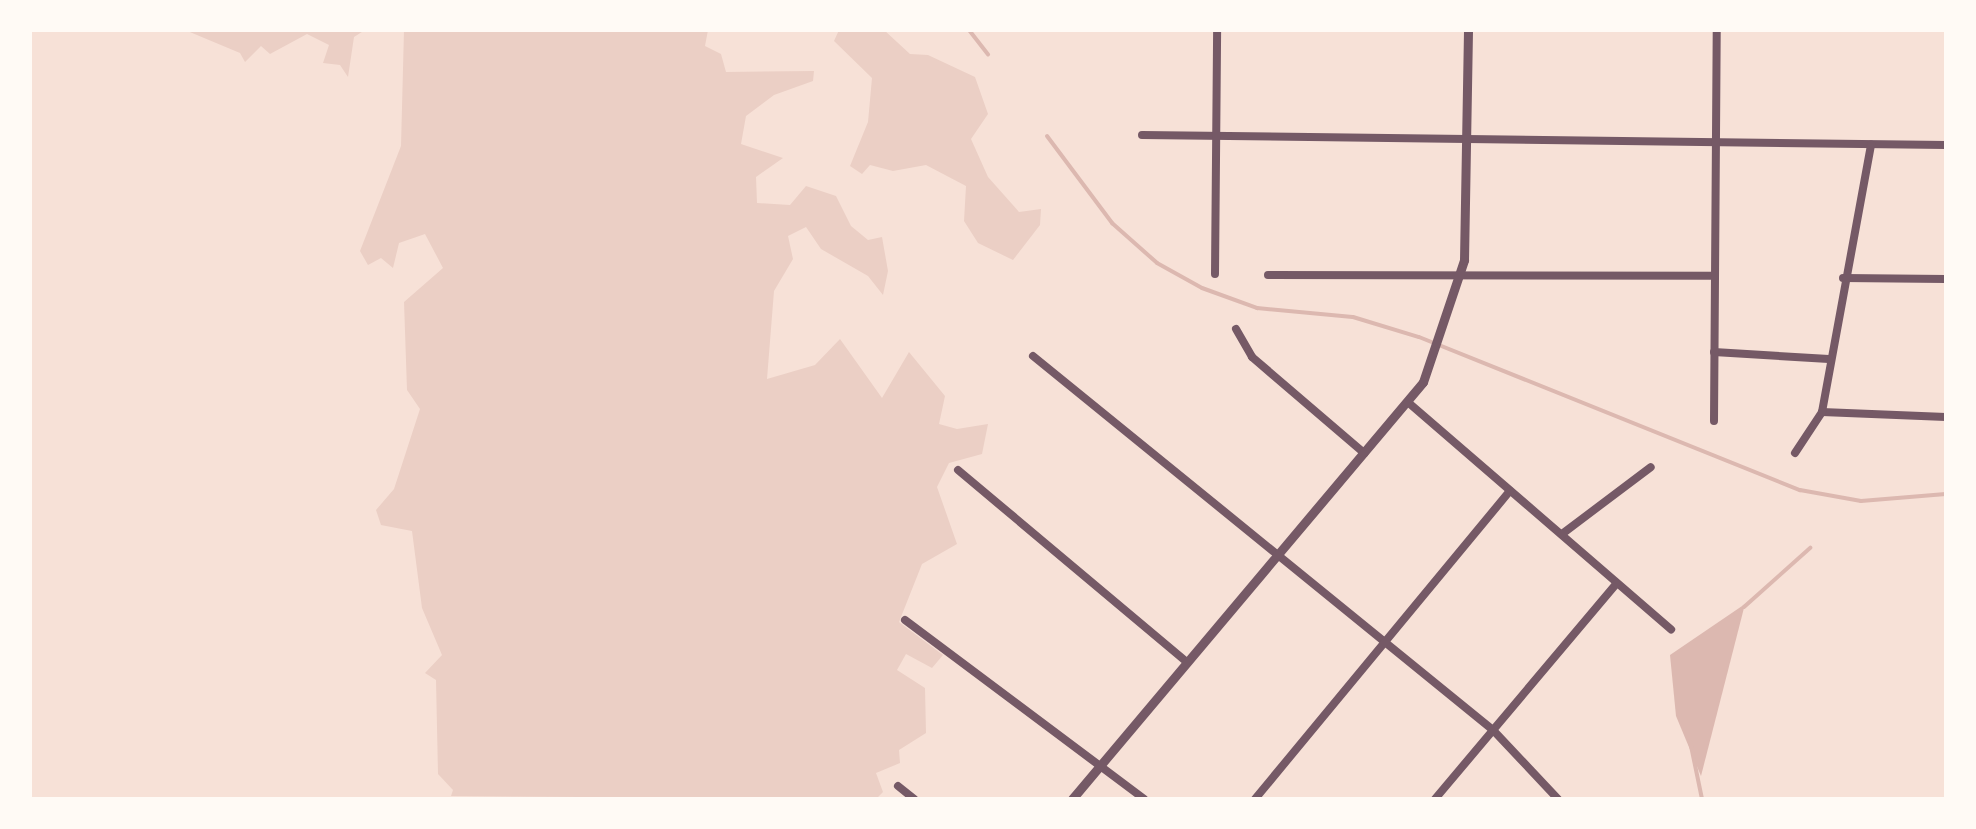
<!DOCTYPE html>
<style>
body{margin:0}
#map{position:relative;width:1976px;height:829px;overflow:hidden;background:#f7e1d7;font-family:"Archivo Narrow",sans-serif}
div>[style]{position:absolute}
.green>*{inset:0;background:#ebcfc5}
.water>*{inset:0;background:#dcb8b0}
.stream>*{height:4px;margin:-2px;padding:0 2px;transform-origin:2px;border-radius:2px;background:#dcb8b0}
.minor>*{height:8px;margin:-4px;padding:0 4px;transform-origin:4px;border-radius:4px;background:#755966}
.tertiary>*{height:9px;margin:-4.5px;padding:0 4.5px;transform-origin:4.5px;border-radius:4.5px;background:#755966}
span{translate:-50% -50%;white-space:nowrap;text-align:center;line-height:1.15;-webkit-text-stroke:10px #fffaf5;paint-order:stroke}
.frame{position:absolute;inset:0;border:32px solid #fffaf5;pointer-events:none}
</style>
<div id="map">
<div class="green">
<i style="clip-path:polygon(185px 30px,365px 30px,354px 37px,348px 77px,340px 65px,323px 63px,329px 45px,307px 34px,270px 54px,261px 46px,245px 62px,240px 53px)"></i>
<i style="clip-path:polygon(404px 30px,708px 30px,705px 46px,721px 54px,726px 72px,814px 71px,813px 81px,774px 95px,746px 116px,741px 144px,783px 158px,756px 177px,757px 203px,790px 205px,806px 186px,836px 196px,851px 226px,868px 240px,882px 237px,888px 271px,883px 295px,868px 276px,821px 249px,806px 227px,788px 236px,793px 259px,774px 291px,767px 379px,815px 365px,840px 339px,882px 398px,909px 352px,945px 396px,939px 424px,957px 429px,988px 424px,982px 454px,949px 463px,937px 487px,957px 544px,922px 564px,899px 622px,943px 655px,932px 668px,906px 654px,897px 670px,925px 688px,926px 733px,899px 750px,900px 763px,876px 773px,883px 792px,876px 799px,451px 796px,453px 790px,438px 774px,436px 680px,425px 673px,442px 655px,422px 608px,412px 531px,381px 525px,376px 510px,394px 489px,420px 409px,407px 390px,404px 302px,443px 268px,425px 234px,399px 243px,393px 268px,381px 258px,368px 265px,360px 251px,401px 146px)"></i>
<i style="clip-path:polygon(839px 30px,884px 30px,910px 54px,928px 55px,975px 77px,988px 114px,971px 139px,988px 177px,1019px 212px,1041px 209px,1040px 225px,1013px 260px,978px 243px,964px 221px,966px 186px,926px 165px,893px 171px,870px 165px,862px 174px,850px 166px,868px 122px,872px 78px,834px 41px)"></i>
</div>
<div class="water">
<i style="clip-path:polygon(1745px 604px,1701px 776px,1676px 716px,1670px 655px)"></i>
</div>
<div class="stream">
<i style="left:969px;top:30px;width:31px;rotate:52deg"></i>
<i style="left:1047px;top:136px;width:109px;rotate:53.2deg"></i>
<i style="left:1112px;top:223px;width:60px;rotate:41.6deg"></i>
<i style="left:1157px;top:263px;width:51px;rotate:29.1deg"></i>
<i style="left:1202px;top:288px;width:59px;rotate:20deg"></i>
<i style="left:1257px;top:308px;width:96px;rotate:5.4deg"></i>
<i style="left:1353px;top:317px;width:69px;rotate:16.9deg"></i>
<i style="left:1419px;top:337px;width:411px;rotate:21.9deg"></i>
<i style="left:1800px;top:490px;width:62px;rotate:10.2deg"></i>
<i style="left:1861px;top:501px;width:85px;rotate:-4.7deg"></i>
<i style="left:1744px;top:607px;width:89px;rotate:-41.8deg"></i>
<i style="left:1690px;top:741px;width:59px;rotate:78.3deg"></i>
</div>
<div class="minor">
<i style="left:1142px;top:135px;width:804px;rotate:0.71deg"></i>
<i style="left:1215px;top:274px;width:244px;rotate:-89.5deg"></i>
<i style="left:1268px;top:275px;width:447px;rotate:0.1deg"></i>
<i style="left:1843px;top:278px;width:103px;rotate:0.6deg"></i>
<i style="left:1236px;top:329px;width:32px;rotate:60deg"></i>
<i style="left:1252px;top:357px;width:148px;rotate:40.6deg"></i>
<i style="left:1714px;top:352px;width:115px;rotate:3.5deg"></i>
<i style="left:1033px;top:356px;width:593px;rotate:39.11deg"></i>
<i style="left:1493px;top:730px;width:95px;rotate:46.7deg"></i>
<i style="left:1410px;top:404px;width:345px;rotate:40.8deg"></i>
<i style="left:1822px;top:412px;width:124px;rotate:2.3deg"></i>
<i style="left:1714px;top:421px;width:391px;rotate:-89.6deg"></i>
<i style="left:1795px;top:453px;width:49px;rotate:-56.6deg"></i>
<i style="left:1822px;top:412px;width:272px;rotate:-79.6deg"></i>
<i style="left:958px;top:470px;width:299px;rotate:40deg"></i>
<i style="left:1562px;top:534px;width:111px;rotate:-37deg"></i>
<i style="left:905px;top:620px;width:299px;rotate:36.8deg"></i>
<i style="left:898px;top:786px;width:21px;rotate:39deg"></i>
<i style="left:1255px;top:799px;width:400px;rotate:-50.4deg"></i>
<i style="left:1435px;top:799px;width:281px;rotate:-49.9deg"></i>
</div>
<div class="tertiary">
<i style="left:1072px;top:799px;width:545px;rotate:-49.91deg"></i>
<i style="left:1423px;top:382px;width:129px;rotate:-71.4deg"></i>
<i style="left:1464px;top:260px;width:230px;rotate:-89deg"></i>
</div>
<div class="frame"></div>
</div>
